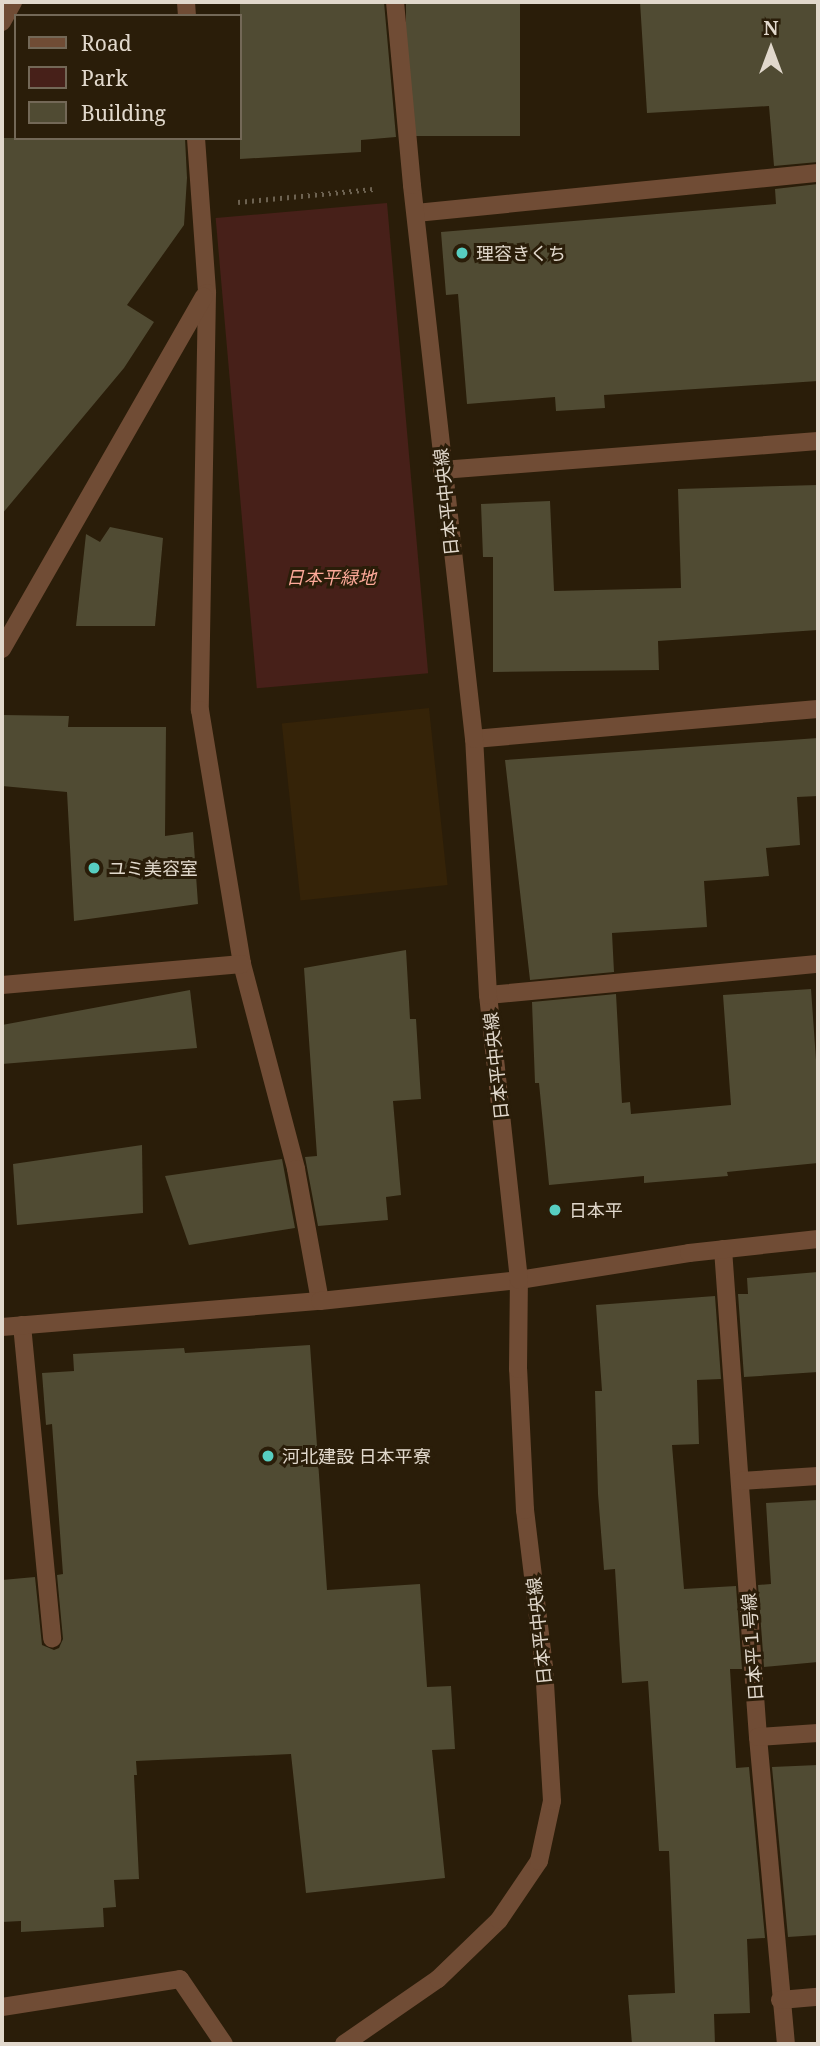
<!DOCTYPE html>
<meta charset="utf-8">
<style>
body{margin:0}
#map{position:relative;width:820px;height:2046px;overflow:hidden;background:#2a1d09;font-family:"Noto Serif","Noto Sans JP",serif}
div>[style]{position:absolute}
.built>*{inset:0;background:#352308;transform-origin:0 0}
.green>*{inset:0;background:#472019;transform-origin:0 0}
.building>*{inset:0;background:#504b33;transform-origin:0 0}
.path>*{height:4.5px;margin-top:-2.25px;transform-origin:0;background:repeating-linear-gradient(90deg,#6d6251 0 2px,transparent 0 7px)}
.service>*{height:18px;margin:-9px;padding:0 9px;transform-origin:9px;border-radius:9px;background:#704c35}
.minor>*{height:18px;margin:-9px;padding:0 9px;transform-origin:9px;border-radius:9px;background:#704c35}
.tertiary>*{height:18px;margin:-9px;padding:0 9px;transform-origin:9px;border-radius:9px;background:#704c35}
.dots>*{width:19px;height:19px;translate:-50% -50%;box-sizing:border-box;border:4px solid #2a1d09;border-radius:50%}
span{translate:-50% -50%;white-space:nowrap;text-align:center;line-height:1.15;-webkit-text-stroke:6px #2a1d09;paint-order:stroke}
.poi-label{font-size:18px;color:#e1d8cc}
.left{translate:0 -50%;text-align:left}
.street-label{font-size:18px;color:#e1d8cc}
.park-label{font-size:18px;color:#fda999;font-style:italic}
.frame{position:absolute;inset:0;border:4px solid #e1d8cc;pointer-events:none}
.legend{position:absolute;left:14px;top:14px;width:228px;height:126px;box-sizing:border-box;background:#2a1d09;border:2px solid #736857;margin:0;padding:9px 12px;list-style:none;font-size:21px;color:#e1d8cc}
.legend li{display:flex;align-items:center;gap:14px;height:35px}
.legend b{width:35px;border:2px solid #736857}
.north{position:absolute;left:736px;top:14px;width:70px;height:70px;-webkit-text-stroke:5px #2a1d09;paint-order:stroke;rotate:0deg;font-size:19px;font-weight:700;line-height:28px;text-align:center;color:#e1d8cc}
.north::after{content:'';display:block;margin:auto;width:24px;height:32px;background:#e1d8cc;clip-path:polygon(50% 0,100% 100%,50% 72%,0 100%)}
</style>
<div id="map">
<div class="built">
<i style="left:429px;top:708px;width:178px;height:148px;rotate:84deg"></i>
</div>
<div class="green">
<i style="left:387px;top:203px;width:472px;height:172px;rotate:85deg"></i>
</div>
<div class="building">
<i style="clip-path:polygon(240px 2px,384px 2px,396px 137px,361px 140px,361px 152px,240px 159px)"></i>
<i style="left:406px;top:2px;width:114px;height:134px"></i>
<i style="clip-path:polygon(640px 2px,818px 2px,818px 162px,774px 166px,769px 106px,647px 113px)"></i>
<i style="clip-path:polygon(2px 138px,185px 138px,187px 178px,184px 225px,127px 305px,154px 322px,124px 368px,2px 514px)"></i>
<i style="clip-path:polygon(818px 184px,818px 381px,604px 395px,605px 408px,556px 411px,555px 397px,467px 404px,458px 294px,446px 295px,441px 232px,776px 204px,775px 189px)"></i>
<i style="clip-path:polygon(818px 485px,818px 630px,658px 641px,659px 670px,493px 672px,493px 557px,483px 557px,481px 504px,550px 501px,554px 591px,681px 588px,678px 489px)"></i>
<i style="clip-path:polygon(110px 527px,163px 538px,155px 626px,76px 626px,86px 534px,100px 542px)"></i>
<i style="clip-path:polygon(2px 715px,69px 716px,68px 727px,166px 727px,165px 836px,193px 832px,198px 904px,74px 921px,67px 792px,2px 786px)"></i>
<i style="clip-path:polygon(818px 738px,818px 796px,797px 797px,800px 845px,766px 848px,769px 876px,704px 881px,707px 927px,612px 933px,614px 972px,530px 980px,505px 760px)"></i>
<i style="clip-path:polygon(406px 950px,410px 1019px,416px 1019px,421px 1099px,393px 1101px,401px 1195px,386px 1197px,388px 1220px,318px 1226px,305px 1157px,317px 1156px,304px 968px)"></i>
<i style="clip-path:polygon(811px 989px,818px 1088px,818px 1163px,727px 1172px,728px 1176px,644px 1183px,644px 1176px,549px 1185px,539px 1083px,535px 1083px,532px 1002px,616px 994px,622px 1103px,630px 1102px,631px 1114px,731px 1105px,723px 995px)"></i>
<i style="clip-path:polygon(190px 990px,197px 1048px,2px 1064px,2px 1025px)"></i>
<i style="clip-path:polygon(142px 1145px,143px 1213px,17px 1225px,13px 1164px)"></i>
<i style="clip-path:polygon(282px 1159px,295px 1228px,189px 1245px,165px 1176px)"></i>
<i style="clip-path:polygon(818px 1272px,818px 1372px,744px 1377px,738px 1294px,748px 1294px,747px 1278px)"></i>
<i style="clip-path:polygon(715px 1296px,721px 1379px,697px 1380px,699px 1444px,672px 1445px,684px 1589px,736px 1586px,742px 1669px,730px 1669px,736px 1768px,749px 1767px,765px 1938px,747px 1939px,750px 2013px,714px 2014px,715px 2044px,632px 2044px,628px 1995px,675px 1993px,669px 1851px,659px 1851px,648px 1681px,622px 1683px,615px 1569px,604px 1570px,598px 1494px,595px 1391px,602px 1391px,596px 1305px)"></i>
<i style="clip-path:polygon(310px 1345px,327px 1590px,420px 1584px,427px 1687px,451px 1686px,455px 1749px,432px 1750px,445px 1878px,306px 1893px,291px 1754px,136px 1761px,137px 1775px,134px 1775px,139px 1879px,114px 1880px,116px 1907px,103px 1908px,104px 1927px,21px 1932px,21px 1921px,2px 1922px,2px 1580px,35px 1577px,42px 1645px,54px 1650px,59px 1648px,63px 1639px,57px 1575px,63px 1574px,52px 1424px,46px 1425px,42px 1373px,74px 1371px,73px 1354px,184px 1348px,185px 1353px)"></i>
<i style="clip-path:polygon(818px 1500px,818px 1662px,764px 1667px,758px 1585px,771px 1584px,766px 1503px)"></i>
<i style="clip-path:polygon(818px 1765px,818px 1935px,788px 1937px,772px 1767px)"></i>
</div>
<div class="path">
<i style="left:238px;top:202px;width:136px;rotate:-5.5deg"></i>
</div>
<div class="service">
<i style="left:22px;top:1325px;width:315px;rotate:84.5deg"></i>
</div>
<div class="minor">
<i style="left:186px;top:2px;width:14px;rotate:86deg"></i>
<i style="left:2px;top:22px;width:23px;rotate:-61deg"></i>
<i style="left:196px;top:138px;width:155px;rotate:85.9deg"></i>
<i style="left:207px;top:293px;width:417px;rotate:91deg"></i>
<i style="left:200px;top:710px;width:257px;rotate:80.6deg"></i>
<i style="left:242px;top:964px;width:212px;rotate:75.2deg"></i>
<i style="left:296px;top:1169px;width:134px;rotate:79.7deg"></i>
<i style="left:416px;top:213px;width:404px;rotate:-5.7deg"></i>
<i style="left:442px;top:470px;width:377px;rotate:-4.4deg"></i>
<i style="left:2px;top:649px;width:406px;rotate:-60.2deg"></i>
<i style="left:474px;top:739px;width:345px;rotate:-5deg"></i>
<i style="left:2px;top:985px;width:241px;rotate:-5deg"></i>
<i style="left:488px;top:995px;width:331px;rotate:-5.4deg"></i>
<i style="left:723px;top:1249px;width:489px;rotate:85.9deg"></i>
<i style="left:758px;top:1737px;width:308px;rotate:84.8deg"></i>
<i style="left:2px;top:1327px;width:319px;rotate:-4.7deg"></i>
<i style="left:320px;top:1301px;width:200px;rotate:-6deg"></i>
<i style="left:741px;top:1481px;width:77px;rotate:-3.7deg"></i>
<i style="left:758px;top:1737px;width:60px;rotate:-3.8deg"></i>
<i style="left:780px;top:2000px;width:38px;rotate:-5deg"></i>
<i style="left:2px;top:2007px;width:180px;rotate:-8.9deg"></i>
<i style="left:180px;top:1979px;width:78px;rotate:55.9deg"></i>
</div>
<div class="tertiary">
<i style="left:519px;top:1280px;width:172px;rotate:-9deg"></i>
<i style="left:689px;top:1253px;width:130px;rotate:-6.2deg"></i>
<i style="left:344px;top:2044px;width:114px;rotate:-34.7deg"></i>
<i style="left:438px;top:1979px;width:85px;rotate:-44deg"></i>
<i style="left:499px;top:1920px;width:71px;rotate:-55.9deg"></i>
<i style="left:539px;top:1861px;width:61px;rotate:-77.8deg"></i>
<i style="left:552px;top:1801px;width:134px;rotate:-93.4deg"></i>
<i style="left:544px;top:1667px;width:158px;rotate:-96.9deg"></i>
<i style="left:525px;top:1510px;width:141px;rotate:-92.8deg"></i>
<i style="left:518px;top:1369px;width:89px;rotate:-89.4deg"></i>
<i style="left:519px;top:1280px;width:287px;rotate:-96.2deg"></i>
<i style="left:488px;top:995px;width:256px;rotate:-93.1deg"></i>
<i style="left:474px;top:739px;width:557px;rotate:-96.39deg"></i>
<i style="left:412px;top:185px;width:184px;rotate:-95.3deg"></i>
</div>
<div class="dots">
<i style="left:462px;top:253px;background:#57cec1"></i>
<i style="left:94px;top:868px;background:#57cec1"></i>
<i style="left:555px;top:1210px;background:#57cec1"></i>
<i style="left:268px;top:1456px;background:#57cec1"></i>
</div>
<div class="poi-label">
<span class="left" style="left:476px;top:253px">理容きくち</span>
<span class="left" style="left:108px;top:868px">ユミ美容室</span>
<span class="left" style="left:569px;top:1210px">日本平</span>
<span class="left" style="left:282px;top:1456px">河北建設 日本平寮</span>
</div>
<div class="street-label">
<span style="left:446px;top:502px;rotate:-96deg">日本平中央線</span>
<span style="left:496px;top:1066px;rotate:-96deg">日本平中央線</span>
<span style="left:539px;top:1631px;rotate:-96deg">日本平中央線</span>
<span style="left:752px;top:1647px;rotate:-94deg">日本平１号線</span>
</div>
<div class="park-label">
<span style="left:331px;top:577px">日本平緑地</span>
</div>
<div class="frame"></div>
<ul class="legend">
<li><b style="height:9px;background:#704c35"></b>Road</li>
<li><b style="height:19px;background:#472019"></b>Park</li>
<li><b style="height:19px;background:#504b33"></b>Building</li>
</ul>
<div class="north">N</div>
</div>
